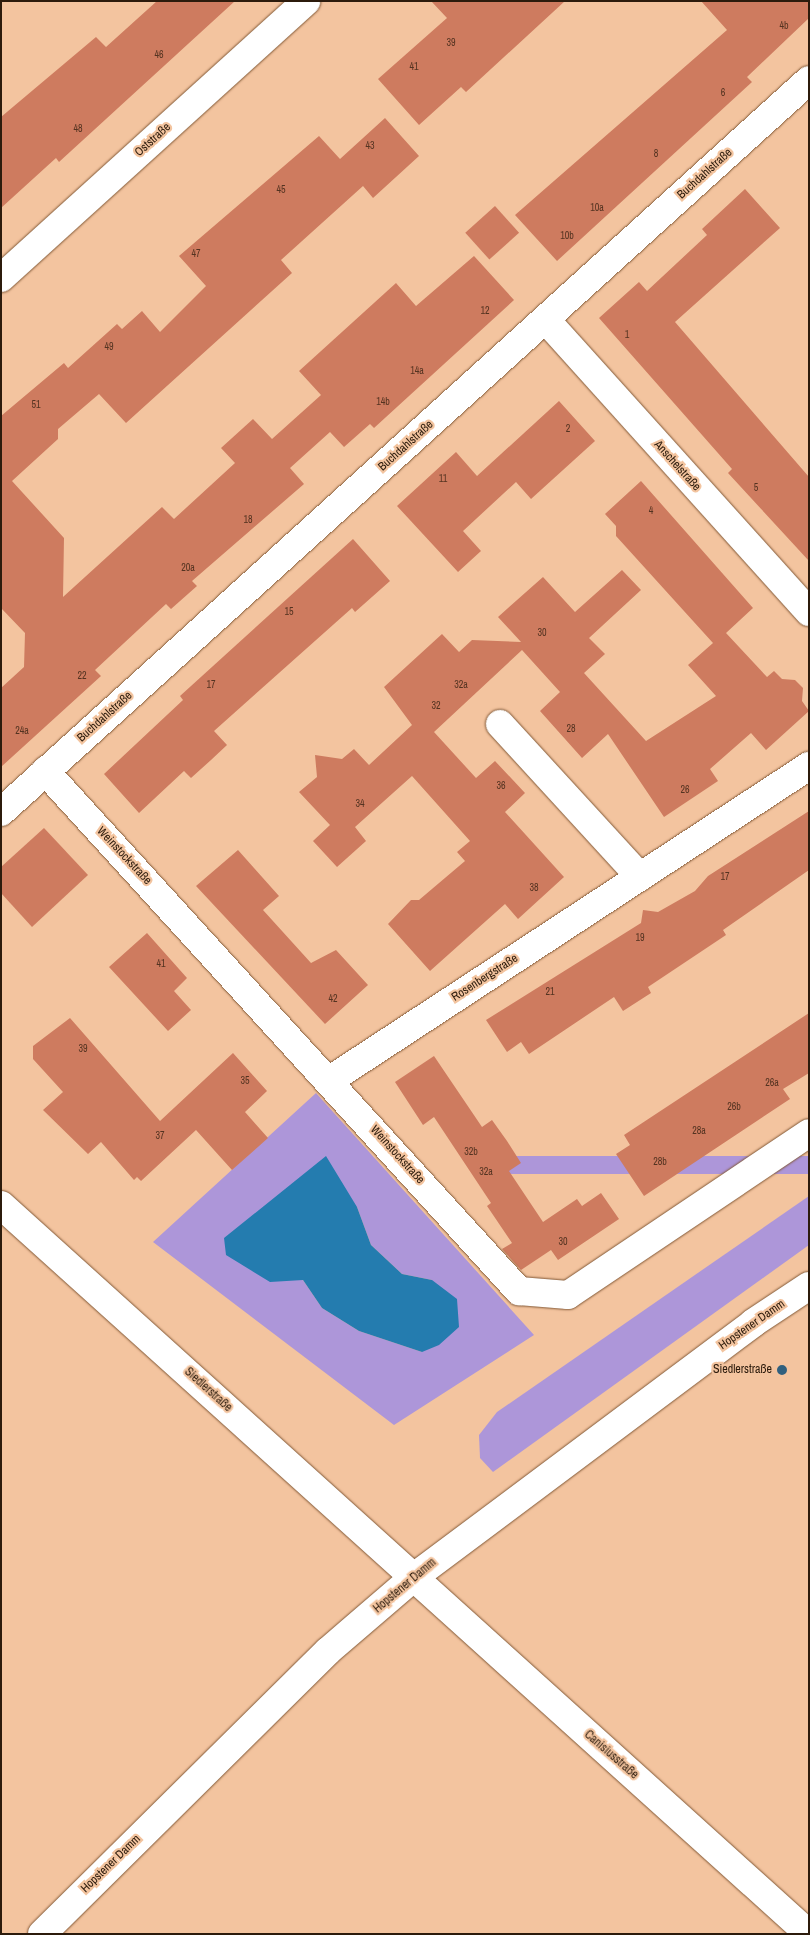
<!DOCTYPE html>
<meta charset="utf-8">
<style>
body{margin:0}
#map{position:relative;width:810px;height:1935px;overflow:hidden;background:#f3c49f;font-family:"Archivo Narrow",sans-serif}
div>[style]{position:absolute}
.green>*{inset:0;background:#ad96d9;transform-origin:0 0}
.water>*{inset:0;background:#247caf}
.building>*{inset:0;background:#ce7b5f;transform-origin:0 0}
.roads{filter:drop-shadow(0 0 1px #825937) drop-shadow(0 0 1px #825937)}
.minor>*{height:28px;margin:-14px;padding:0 14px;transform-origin:14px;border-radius:14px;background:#fff}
.secondary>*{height:28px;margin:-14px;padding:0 14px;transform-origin:14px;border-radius:14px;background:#fff}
.dots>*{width:14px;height:14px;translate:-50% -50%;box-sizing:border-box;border:2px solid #f3c49f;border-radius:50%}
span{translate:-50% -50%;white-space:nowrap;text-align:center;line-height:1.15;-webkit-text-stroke:4.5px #f3c49f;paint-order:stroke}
.number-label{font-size:10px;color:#543321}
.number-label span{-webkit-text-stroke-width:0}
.street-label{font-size:12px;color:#2c1b0c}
.poi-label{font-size:12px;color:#2c1b0c}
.right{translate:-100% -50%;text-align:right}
.frame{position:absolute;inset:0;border:2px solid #2c1b0c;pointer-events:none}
</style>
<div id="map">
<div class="green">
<i style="clip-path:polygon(evenodd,316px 1093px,534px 1335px,394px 1425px,153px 1242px,316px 1093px,357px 1207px,371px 1245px,402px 1274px,432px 1280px,422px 1352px,359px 1331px,322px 1308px,303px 1280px,357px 1207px)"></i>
<i style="left:809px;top:1156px;width:18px;height:304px;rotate:90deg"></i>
<i style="clip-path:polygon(809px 1196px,809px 1245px,493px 1472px,480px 1458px,479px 1435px,497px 1412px)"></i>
</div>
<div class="water">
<i style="clip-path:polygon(326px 1156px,357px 1207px,371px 1245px,402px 1274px,432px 1280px,457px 1299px,459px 1327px,439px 1345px,422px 1352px,359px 1331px,322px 1308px,303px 1280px,270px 1282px,226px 1255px,224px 1238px)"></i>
</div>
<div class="building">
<i style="clip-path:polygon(157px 1px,235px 1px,59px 162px,56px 158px,1px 208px,1px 117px,96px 37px,106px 47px)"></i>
<i style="clip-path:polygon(431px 1px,565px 1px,466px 92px,461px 87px,419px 125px,378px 79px,447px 18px)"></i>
<i style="clip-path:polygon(701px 1px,809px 1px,809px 18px,747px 77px,752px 82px,557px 261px,515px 215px,727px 30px)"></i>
<i style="clip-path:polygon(385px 118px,419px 156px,373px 198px,363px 186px,281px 260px,292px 273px,126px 423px,99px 394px,58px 429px,58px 439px,12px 481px,64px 538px,63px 597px,162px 507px,174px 519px,235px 463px,221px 448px,253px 419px,272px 439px,321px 395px,299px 371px,396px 283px,416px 306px,474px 256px,514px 300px,374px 428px,370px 424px,344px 447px,330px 432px,290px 468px,304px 484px,192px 581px,197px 586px,171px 609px,166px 604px,95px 670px,101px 676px,1px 767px,1px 688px,24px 667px,25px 633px,1px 608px,1px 416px,64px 363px,68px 368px,117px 324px,122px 329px,142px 311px,160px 332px,206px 286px,179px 256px,319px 136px,340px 159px)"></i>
<i style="clip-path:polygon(745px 189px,780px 228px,675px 322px,809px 477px,809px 561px,728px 473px,732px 469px,599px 318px,639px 282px,647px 291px,707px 235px,702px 229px)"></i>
<i style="left:495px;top:206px;width:36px;height:40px;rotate:48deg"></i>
<i style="clip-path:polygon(559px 401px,595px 441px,531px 499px,516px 482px,463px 531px,481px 551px,458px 572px,397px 506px,456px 452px,477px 476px)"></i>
<i style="clip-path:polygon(641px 481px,753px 608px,726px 633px,767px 677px,774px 671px,782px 679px,795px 680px,803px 688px,802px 701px,809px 711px,766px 750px,751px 733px,710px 769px,718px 781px,664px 817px,608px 734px,582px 758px,540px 711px,560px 692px,522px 650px,434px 732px,476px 778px,495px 761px,525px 793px,505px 812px,564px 877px,518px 919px,505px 904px,430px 971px,388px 924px,411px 900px,419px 900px,465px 861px,457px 852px,470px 841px,412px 776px,355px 827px,366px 841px,337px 867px,313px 841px,330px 825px,299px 792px,317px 777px,315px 755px,342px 759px,354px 749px,369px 765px,412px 725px,384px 687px,442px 634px,459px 652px,472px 640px,521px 642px,498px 617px,543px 577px,575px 612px,622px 570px,641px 590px,589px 638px,605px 654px,584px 673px,646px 741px,716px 696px,688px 665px,713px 643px,616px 536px,616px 526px,605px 514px)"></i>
<i style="clip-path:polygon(353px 539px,390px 581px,355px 612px,352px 608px,214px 731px,227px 745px,211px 760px,191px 778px,184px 771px,139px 813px,104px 774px,183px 700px,180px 696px)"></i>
<i style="clip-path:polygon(809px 811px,809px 870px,723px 930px,726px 935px,648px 987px,651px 993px,623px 1011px,614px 997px,529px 1054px,521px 1042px,507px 1052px,486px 1020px,641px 923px,643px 910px,658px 912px,695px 891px,708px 876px)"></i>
<i style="clip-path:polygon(44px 828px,88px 875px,32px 927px,1px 893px,1px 867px)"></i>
<i style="clip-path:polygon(238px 850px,279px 896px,263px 910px,311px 963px,336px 950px,368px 985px,325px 1024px,196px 886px)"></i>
<i style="clip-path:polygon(147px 933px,187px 978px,174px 991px,191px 1010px,168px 1031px,109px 967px)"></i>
<i style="clip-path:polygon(809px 1013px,809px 1073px,783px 1089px,790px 1099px,644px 1196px,616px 1154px,630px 1145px,624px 1135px)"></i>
<i style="clip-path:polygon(70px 1018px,160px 1121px,233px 1053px,267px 1091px,245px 1112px,268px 1138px,232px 1170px,196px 1130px,141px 1181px,137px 1177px,134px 1180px,101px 1142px,88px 1154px,43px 1110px,63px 1092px,33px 1059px,33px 1046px)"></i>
<i style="clip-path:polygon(434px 1056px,482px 1127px,492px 1120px,507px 1141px,521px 1163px,509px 1171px,543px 1222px,577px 1199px,582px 1206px,601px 1193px,619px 1219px,558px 1260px,551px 1250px,521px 1270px,502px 1249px,512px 1243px,487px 1206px,491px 1203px,434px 1117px,423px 1125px,395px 1082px)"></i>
</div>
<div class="roads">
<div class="minor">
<i style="left:1px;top:278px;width:412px;rotate:-42.2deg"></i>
<i style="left:546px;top:320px;width:393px;rotate:48deg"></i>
<i style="left:500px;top:724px;width:207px;rotate:47.5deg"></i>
<i style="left:45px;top:771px;width:704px;rotate:47.65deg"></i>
<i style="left:519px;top:1291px;width:49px;rotate:4.7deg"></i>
<i style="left:568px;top:1295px;width:290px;rotate:-33.9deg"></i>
<i style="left:1px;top:812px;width:1090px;rotate:-42.17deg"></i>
<i style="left:330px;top:1080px;width:573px;rotate:-33.25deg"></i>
<i style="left:1px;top:1205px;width:1088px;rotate:42.06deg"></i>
</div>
<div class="secondary">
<i style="left:42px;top:1934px;width:402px;rotate:-44.7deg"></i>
<i style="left:328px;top:1651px;width:113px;rotate:-40.7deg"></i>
<i style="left:414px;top:1577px;width:424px;rotate:-36.8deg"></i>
<i style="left:753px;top:1323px;width:67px;rotate:-33.5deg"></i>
</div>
</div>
<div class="dots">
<i style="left:782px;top:1370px;background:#30607e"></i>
</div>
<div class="number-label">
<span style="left:784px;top:26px">4b</span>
<span style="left:451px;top:43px">39</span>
<span style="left:159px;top:55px">46</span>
<span style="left:414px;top:67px">41</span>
<span style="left:723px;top:93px">6</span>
<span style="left:78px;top:129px">48</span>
<span style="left:370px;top:146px">43</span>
<span style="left:656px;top:154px">8</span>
<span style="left:281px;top:190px">45</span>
<span style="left:597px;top:208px">10a</span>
<span style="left:567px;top:236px">10b</span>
<span style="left:196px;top:254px">47</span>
<span style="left:485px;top:311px">12</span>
<span style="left:627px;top:335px">1</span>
<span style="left:109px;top:347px">49</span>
<span style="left:417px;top:371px">14a</span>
<span style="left:383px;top:402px">14b</span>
<span style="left:36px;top:405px">51</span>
<span style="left:568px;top:429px">2</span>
<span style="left:443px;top:479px">11</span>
<span style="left:756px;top:488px">5</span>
<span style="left:651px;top:511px">4</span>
<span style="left:248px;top:520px">18</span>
<span style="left:188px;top:568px">20a</span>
<span style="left:289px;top:612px">15</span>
<span style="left:542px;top:633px">30</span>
<span style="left:82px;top:676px">22</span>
<span style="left:211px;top:685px">17</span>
<span style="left:461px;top:685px">32a</span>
<span style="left:436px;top:706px">32</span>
<span style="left:571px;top:729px">28</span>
<span style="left:22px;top:731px">24a</span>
<span style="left:501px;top:786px">36</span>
<span style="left:685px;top:790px">26</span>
<span style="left:360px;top:804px">34</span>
<span style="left:725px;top:877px">17</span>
<span style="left:534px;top:888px">38</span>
<span style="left:640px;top:938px">19</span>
<span style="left:161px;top:964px">41</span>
<span style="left:550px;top:992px">21</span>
<span style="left:333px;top:999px">42</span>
<span style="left:83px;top:1049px">39</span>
<span style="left:245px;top:1081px">35</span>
<span style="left:772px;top:1083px">26a</span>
<span style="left:734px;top:1107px">26b</span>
<span style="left:699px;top:1131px">28a</span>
<span style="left:160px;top:1136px">37</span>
<span style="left:471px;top:1152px">32b</span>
<span style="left:660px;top:1162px">28b</span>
<span style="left:486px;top:1172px">32a</span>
<span style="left:563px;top:1242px">30</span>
</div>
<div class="street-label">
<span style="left:153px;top:140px;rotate:-42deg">Oststraße</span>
<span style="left:705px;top:174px;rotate:-42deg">Buchdahlstraße</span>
<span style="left:406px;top:446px;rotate:-42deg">Buchdahlstraße</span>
<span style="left:677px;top:466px;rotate:48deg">Anschelstraße</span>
<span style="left:105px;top:717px;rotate:-42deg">Buchdahlstraße</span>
<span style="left:124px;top:856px;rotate:47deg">Weinstockstraße</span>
<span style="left:485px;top:978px;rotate:-33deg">Rosenbergstraße</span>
<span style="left:397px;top:1155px;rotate:48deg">Weinstockstraße</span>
<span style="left:752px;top:1325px;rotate:-35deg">Hopstener Damm</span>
<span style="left:208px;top:1390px;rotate:42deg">Siedlerstraße</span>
<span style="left:405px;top:1586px;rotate:-40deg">Hopstener Damm</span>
<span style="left:611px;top:1755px;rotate:41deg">Canisiusstraße</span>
<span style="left:111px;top:1864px;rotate:-44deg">Hopstener Damm</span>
</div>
<div class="poi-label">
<span class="right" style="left:772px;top:1370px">Siedlerstraße</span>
</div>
<div class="frame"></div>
</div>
